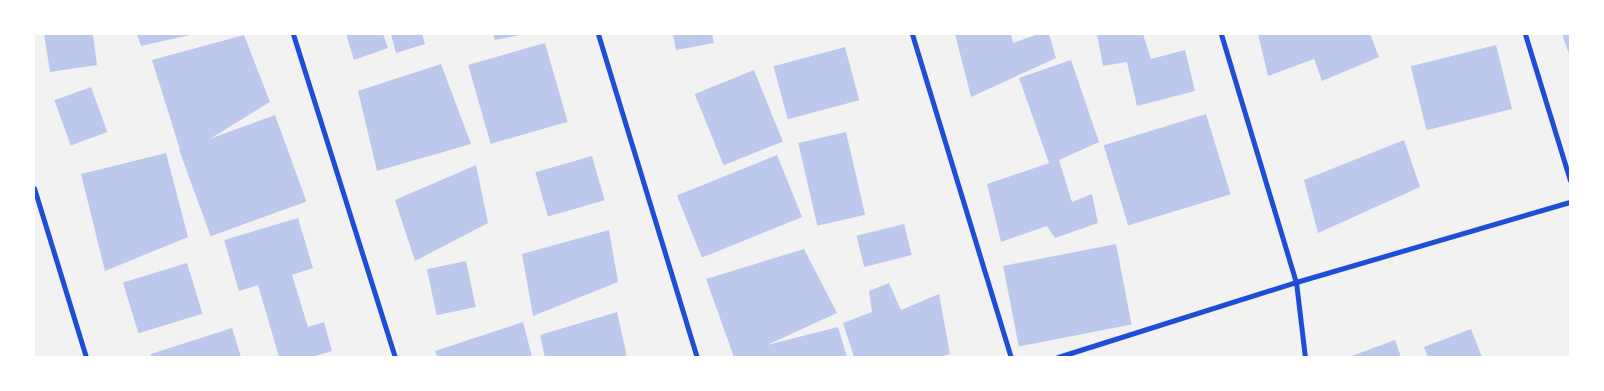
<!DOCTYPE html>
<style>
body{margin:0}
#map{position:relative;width:1604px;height:391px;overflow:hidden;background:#f2f2f2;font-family:"IBM Plex Serif",serif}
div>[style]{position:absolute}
.building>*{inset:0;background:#bdc9ec;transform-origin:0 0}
.minor>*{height:5px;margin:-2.5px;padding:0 2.5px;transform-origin:2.5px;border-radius:2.5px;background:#1d4ed8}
span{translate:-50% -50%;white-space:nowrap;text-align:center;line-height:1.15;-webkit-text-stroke:4.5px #fff;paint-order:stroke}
.frame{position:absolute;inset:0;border:35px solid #fff;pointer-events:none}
</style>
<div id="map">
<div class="building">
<i style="clip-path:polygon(44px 34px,93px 34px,97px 65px,50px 72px)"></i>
<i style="clip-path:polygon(137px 34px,190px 34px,190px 35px,141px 46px)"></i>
<i style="clip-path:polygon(346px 34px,383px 34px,388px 48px,354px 60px)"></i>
<i style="clip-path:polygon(391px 34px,422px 34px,425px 44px,396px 53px)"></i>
<i style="clip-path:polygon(493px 34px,520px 34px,520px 35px,495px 40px)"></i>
<i style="clip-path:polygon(673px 34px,712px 34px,714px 43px,676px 50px)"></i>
<i style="clip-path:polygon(955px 34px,1011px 34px,1013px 43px,1038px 34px,1049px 34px,1056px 58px,971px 97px)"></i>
<i style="clip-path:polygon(1097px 34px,1143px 34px,1151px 59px,1185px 50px,1195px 91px,1137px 106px,1127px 62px,1103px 66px)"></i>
<i style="clip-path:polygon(1258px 34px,1370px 34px,1379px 57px,1322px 81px,1314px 59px,1268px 76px)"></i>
<i style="clip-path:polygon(1562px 34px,1570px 34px,1570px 57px)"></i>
<i style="clip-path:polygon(244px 35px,270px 102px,182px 156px,152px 60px)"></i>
<i style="left:545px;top:43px;width:82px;height:80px;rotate:74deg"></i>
<i style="left:1496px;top:45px;width:66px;height:88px;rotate:76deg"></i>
<i style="left:845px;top:47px;width:55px;height:74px;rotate:75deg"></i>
<i style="clip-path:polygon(1071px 60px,1099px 142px,1059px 160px,1072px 202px,1092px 194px,1098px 223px,1055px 238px,1047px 226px,1001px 242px,987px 184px,1049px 163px,1019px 78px)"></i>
<i style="clip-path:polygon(441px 64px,471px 144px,377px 171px,358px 91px)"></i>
<i style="left:754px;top:70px;width:77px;height:64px;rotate:68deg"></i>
<i style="left:91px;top:87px;width:48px;height:39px;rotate:70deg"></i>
<i style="left:1206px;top:114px;width:84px;height:107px;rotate:73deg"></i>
<i style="left:275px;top:115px;width:92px;height:102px;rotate:70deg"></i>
<i style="left:846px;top:132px;width:85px;height:49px;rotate:77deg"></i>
<i style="clip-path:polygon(1404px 140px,1420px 187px,1318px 233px,1304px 180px)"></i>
<i style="clip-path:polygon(166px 153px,188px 237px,105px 271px,81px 174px)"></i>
<i style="left:777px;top:155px;width:67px;height:108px;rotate:68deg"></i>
<i style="left:592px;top:156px;width:46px;height:59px;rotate:74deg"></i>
<i style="clip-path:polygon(476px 165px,488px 223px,415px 261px,395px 200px)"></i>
<i style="clip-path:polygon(298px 218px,313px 268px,292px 275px,308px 327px,324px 322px,332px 351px,312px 357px,279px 357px,258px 285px,239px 291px,224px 240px)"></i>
<i style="left:904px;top:224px;width:32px;height:49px;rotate:76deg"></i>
<i style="clip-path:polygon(609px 230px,618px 282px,533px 316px,522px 254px)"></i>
<i style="left:1116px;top:244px;width:82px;height:115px;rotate:79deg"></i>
<i style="clip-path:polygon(804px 249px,837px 313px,767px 345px,838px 327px,847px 357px,734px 357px,706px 279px)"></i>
<i style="left:466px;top:261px;width:47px;height:40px;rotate:78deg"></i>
<i style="left:187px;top:263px;width:53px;height:67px;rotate:73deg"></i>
<i style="clip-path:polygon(889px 283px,901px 310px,939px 294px,950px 354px,939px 357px,854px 357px,843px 323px,872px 312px,869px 291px)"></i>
<i style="clip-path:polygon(617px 312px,627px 357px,545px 357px,540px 335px)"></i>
<i style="clip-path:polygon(523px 322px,532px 357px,437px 357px,435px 351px)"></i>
<i style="clip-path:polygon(232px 328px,241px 357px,151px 357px,151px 354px)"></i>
<i style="clip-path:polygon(1471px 329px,1482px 357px,1428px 357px,1424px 347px)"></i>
<i style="clip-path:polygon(1395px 340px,1401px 357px,1349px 357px)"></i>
</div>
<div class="minor">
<i style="left:293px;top:34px;width:339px;rotate:72.5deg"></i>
<i style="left:598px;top:34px;width:338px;rotate:73deg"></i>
<i style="left:912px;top:34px;width:338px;rotate:73deg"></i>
<i style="left:1221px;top:34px;width:259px;rotate:73.2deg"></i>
<i style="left:1296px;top:282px;width:76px;rotate:83.2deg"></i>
<i style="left:1525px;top:34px;width:153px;rotate:72.9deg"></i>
<i style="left:34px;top:188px;width:177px;rotate:72.9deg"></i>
<i style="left:1058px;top:357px;width:250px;rotate:-17.5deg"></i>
<i style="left:1296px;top:282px;width:285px;rotate:-16.3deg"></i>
</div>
<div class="frame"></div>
</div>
